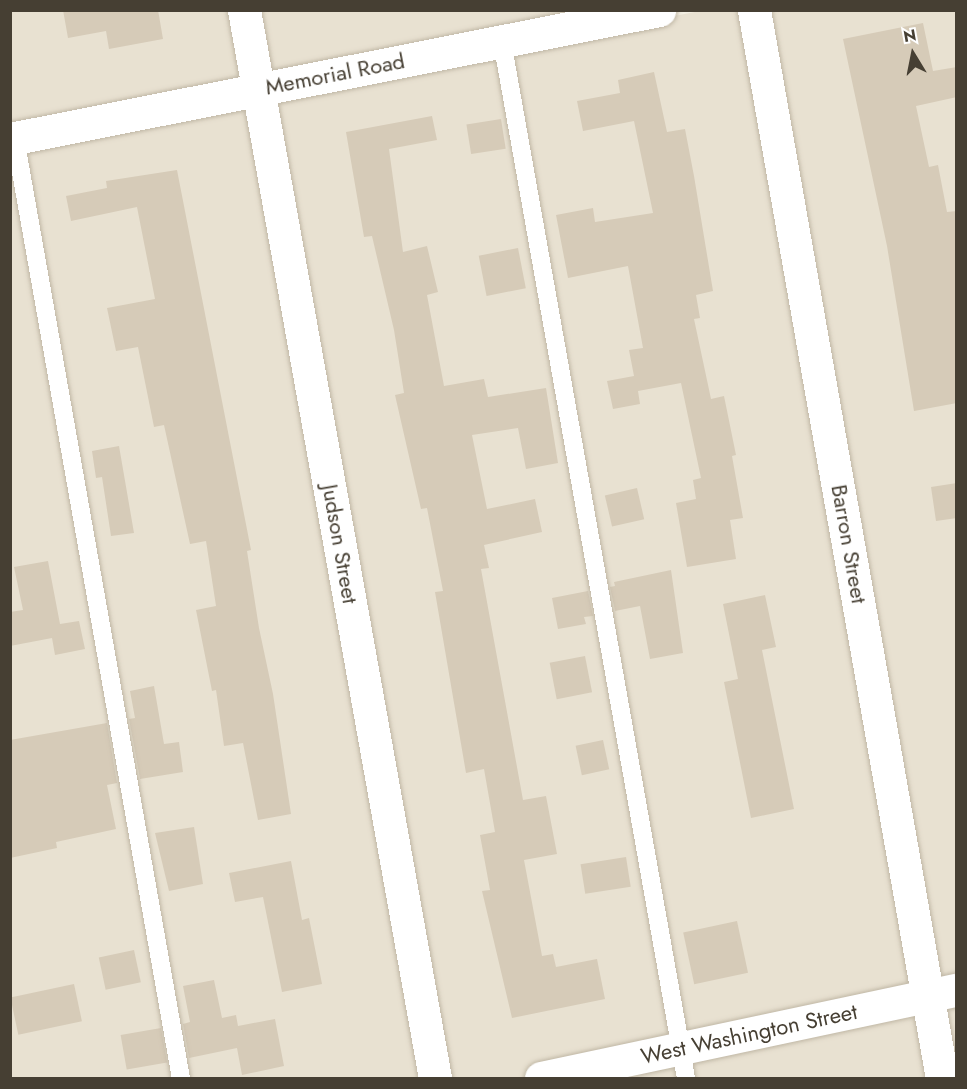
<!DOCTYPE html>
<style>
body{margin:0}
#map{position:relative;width:967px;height:1089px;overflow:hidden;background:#f3efe3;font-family:Jost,sans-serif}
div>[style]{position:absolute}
.residential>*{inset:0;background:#e8e1d1}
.building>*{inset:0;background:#d6cbb8;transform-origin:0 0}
.roads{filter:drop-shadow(0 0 2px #c0b7a5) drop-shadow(0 0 2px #c0b7a5)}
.lane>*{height:18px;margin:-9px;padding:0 9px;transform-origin:9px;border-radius:9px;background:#fff}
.street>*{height:33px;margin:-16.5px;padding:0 16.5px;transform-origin:16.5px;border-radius:16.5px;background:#fff}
span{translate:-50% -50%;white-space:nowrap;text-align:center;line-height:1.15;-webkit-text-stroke:5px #fff;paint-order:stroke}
.street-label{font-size:22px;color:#463f33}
.frame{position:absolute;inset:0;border:12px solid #463f33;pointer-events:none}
.north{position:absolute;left:883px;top:24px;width:60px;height:60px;-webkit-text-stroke:4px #fff;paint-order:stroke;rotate:350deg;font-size:16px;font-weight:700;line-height:24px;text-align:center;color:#463f33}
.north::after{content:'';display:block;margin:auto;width:21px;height:27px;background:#463f33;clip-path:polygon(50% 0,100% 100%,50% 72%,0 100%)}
</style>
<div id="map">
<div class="residential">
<i style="clip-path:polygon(11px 11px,609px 11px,11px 129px)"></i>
<i style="clip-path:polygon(700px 11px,956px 11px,956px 1078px,11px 1078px,10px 144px)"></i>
</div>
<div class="building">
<i style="clip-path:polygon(63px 10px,158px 10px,163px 39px,109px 49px,106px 31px,68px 38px)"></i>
<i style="clip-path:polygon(923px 23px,933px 71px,957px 67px,957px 97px,916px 106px,929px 167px,938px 165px,947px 212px,957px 211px,957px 403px,914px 411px,887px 246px,843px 39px)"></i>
<i style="clip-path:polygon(654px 72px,667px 132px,685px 129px,694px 176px,713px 291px,696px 295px,700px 318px,694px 319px,711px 399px,724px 396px,736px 455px,732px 456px,743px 518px,730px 520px,736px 559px,687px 567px,676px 503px,696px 499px,693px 480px,701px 478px,681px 383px,638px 391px,640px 404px,613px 409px,607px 381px,634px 376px,629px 350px,643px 348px,628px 266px,568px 278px,556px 215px,593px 208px,595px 222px,653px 213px,634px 121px,583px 131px,577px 101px,620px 93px,618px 80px)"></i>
<i style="clip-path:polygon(432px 116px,437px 140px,389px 149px,403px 252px,427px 246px,438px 292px,427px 295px,444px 386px,484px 379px,488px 397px,546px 388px,558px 463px,526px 469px,518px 428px,472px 435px,487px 509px,535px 499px,542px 532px,484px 545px,489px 568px,481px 569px,523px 800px,546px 796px,557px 854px,524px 860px,542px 956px,553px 954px,556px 967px,597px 959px,605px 999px,512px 1018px,482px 891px,490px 890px,480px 835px,495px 832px,484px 769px,466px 773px,435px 592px,443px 591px,427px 508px,421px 509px,395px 395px,404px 393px,394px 330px,372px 236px,364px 237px,346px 132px)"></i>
<i style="left:501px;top:119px;width:30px;height:35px;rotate:81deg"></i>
<i style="clip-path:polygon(177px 170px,251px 550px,247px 551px,259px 628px,273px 694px,291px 814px,258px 820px,243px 743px,224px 746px,216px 690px,212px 691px,196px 610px,216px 606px,206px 541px,190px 544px,164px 425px,154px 427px,138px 347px,116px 351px,107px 308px,155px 299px,137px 207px,71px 221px,66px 196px,107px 188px,106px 181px)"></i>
<i style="left:518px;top:248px;width:41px;height:40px;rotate:79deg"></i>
<i style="clip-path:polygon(119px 446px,134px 533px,111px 536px,102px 477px,96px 478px,92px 451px)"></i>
<i style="clip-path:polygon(957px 483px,957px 518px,936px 521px,931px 487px)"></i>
<i style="left:637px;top:488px;width:32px;height:33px;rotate:77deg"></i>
<i style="clip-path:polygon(48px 561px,60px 624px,79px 621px,85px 649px,55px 655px,52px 638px,10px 646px,10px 612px,23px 610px,14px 567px)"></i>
<i style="clip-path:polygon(671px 570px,683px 653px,650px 659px,640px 606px,615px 611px,610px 587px,615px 586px,614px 582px)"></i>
<i style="clip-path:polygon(588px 591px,593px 616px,584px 617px,586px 624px,558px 629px,552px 598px)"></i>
<i style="clip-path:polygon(765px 595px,776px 647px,762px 650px,794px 809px,751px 818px,724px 682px,738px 679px,723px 604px)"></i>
<i style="left:585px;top:656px;width:37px;height:36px;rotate:79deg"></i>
<i style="clip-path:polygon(154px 686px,164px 744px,179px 742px,183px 772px,140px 779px,129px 719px,135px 718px,130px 691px)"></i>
<i style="clip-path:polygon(107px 723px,117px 783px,107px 785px,116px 829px,56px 842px,57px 848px,10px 858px,10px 740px)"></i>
<i style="left:603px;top:740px;width:30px;height:28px;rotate:78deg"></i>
<i style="clip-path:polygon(194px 827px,203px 884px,169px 891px,155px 833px)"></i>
<i style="left:626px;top:857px;width:30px;height:46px;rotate:81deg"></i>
<i style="clip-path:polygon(291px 861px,302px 920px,309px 918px,322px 984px,282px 992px,263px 897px,235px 902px,229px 873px)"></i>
<i style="left:737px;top:921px;width:53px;height:55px;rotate:78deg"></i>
<i style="left:134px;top:950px;width:33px;height:36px;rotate:78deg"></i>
<i style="clip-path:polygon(214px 980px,222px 1018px,236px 1015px,238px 1026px,275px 1019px,284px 1066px,242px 1075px,237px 1048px,189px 1058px,183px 1024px,190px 1022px,183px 986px)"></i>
<i style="left:74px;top:984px;width:38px;height:65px;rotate:78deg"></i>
<i style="left:161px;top:1028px;width:35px;height:41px;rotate:80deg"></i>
</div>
<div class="roads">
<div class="lane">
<i style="left:502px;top:41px;width:1053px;rotate:79.94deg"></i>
<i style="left:15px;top:138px;width:955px;rotate:79.99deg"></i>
</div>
<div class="street">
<i style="left:244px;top:10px;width:1085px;rotate:79.86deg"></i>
<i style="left:754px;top:10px;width:1084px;rotate:80.02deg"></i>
<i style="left:10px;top:139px;width:662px;rotate:-11.24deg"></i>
<i style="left:541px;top:1078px;width:424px;rotate:-12deg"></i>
</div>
</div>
<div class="street-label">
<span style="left:335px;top:74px;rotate:-11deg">Memorial Road</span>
<span style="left:340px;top:544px;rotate:80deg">Judson Street</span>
<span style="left:849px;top:544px;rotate:80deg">Barron Street</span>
<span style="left:749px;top:1034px;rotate:-12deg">West Washington Street</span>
</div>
<div class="frame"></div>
<div class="north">N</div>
</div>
